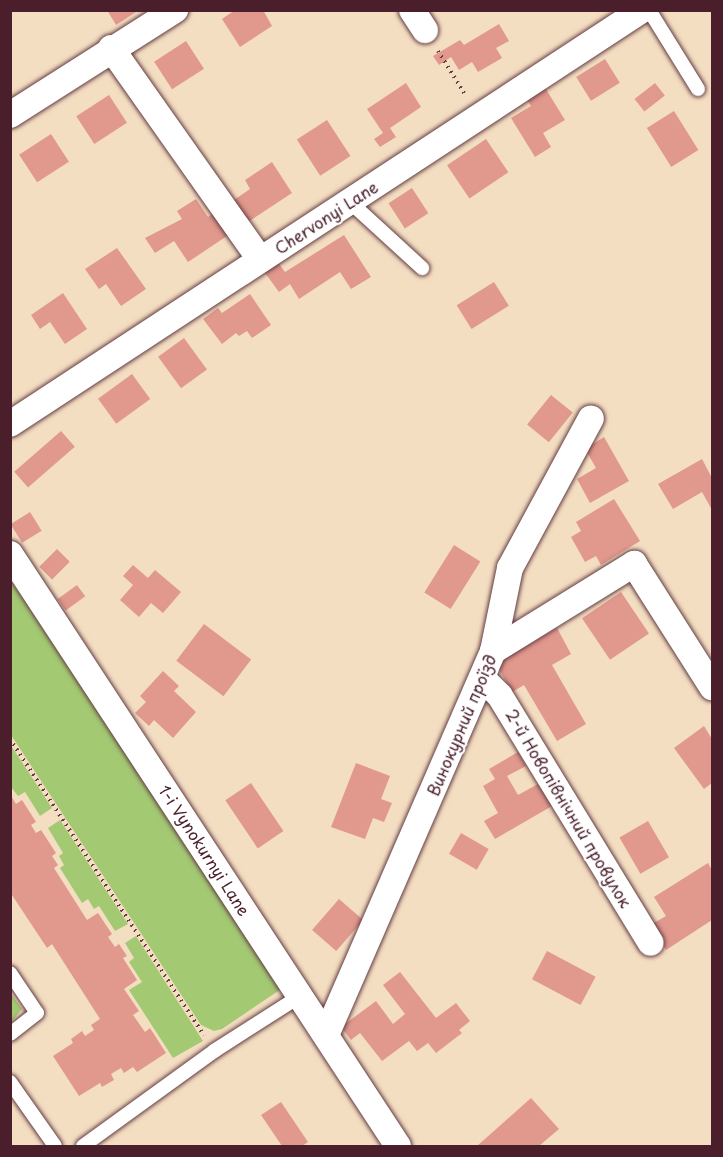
<!DOCTYPE html>
<meta charset="utf-8">
<style>
body{margin:0}
#map{position:relative;width:723px;height:1157px;overflow:hidden;background:#f4dec2;font-family:"Playpen Sans",sans-serif}
div>[style]{position:absolute}
.green>*{inset:0;background:#a3c973}
.building>*{inset:0;background:#e1988d;transform-origin:0 0}
.path>*{height:4px;margin-top:-2px;transform-origin:0;background:repeating-linear-gradient(90deg,#643c42 0 1.5px,transparent 0 6px)}
.roads{filter:drop-shadow(0 0 2px #643c42) drop-shadow(0 0 2px #643c42)}
.service>*{height:14px;margin:-7px;padding:0 7px;transform-origin:7px;border-radius:7px;background:#fff}
.minor>*{height:26px;margin:-13px;padding:0 13px;transform-origin:13px;border-radius:13px;background:#fff}
span{translate:-50% -50%;white-space:nowrap;text-align:center;line-height:1.15;-webkit-text-stroke:4.5px #fff;paint-order:stroke}
.street-label{font-size:16px;color:#4a1f2b}
.frame{position:absolute;inset:0;border:12px solid #4a1f2b;pointer-events:none}
</style>
<div id="map">
<div class="green">
<i style="clip-path:polygon(10px 579px,281px 989px,222px 1029px,214px 1031px,201px 1025px,11px 735px)"></i>
<i style="clip-path:polygon(10px 744px,52px 808px,40px 816px,25px 792px,18px 796px,11px 787px)"></i>
<i style="clip-path:polygon(60px 820px,128px 924px,115px 931px,99px 906px,94px 909px,88px 899px,82px 903px,60px 868px,64px 865px,59px 856px,63px 853px,48px 828px)"></i>
<i style="clip-path:polygon(136px 936px,203px 1041px,173px 1058px,129px 990px,142px 982px,129px 962px,134px 958px,125px 943px)"></i>
<i style="clip-path:polygon(10px 992px,22px 1009px,11px 1022px,10px 1022px)"></i>
</div>
<div class="building">
<i style="clip-path:polygon(107px 10px,139px 10px,116px 25px)"></i>
<i style="clip-path:polygon(235px 10px,263px 10px,272px 26px,240px 47px,222px 19px)"></i>
<i style="clip-path:polygon(499px 24px,509px 41px,496px 48px,502px 58px,478px 72px,472px 62px,459px 70px,451px 57px,439px 65px,433px 56px,460px 40px,464px 45px)"></i>
<i style="left:186px;top:41px;width:33px;height:38px;rotate:57deg"></i>
<i style="left:605px;top:59px;width:28px;height:34px;rotate:58deg"></i>
<i style="clip-path:polygon(406px 83px,421px 107px,390px 128px,396px 137px,380px 147px,374px 139px,383px 133px,367px 109px)"></i>
<i style="left:655px;top:83px;width:16px;height:26px;rotate:52deg"></i>
<i style="clip-path:polygon(544px 86px,565px 120px,543px 133px,551px 147px,535px 157px,511px 118px,531px 106px,526px 98px)"></i>
<i style="left:109px;top:95px;width:33px;height:39px;rotate:57deg"></i>
<i style="left:674px;top:111px;width:46px;height:32px;rotate:58deg"></i>
<i style="left:327px;top:120px;width:43px;height:36px;rotate:57deg"></i>
<i style="left:51px;top:134px;width:33px;height:38px;rotate:57deg"></i>
<i style="left:486px;top:139px;width:40px;height:47px;rotate:56deg"></i>
<i style="clip-path:polygon(272px 162px,292px 193px,248px 222px,234px 200px,250px 189px,245px 180px)"></i>
<i style="left:412px;top:188px;width:30px;height:28px;rotate:57deg"></i>
<i style="clip-path:polygon(196px 199px,208px 217px,215px 212px,230px 234px,188px 262px,174px 241px,155px 253px,145px 238px,182px 219px,177px 211px)"></i>
<i style="clip-path:polygon(344px 235px,371px 277px,351px 289px,340px 272px,299px 299px,290px 284px,279px 292px,260px 266px,274px 257px,285px 272px)"></i>
<i style="clip-path:polygon(117px 248px,146px 289px,121px 306px,106px 284px,99px 289px,85px 269px)"></i>
<i style="left:494px;top:282px;width:28px;height:44px;rotate:58deg"></i>
<i style="clip-path:polygon(63px 293px,87px 329px,65px 344px,50px 322px,40px 329px,31px 315px)"></i>
<i style="clip-path:polygon(250px 294px,271px 325px,252px 338px,247px 331px,239px 336px,236px 333px,222px 344px,203px 319px,218px 308px,222px 313px)"></i>
<i style="left:184px;top:338px;width:39px;height:32px;rotate:54deg"></i>
<i style="left:132px;top:374px;width:31px;height:42px;rotate:54deg"></i>
<i style="left:551px;top:395px;width:28px;height:38px;rotate:39deg"></i>
<i style="left:61px;top:431px;width:21px;height:62px;rotate:49deg"></i>
<i style="clip-path:polygon(604px 437px,629px 481px,590px 503px,577px 479px,596px 468px,585px 449px)"></i>
<i style="clip-path:polygon(702px 459px,712px 478px,712px 510px,702px 492px,673px 509px,658px 484px)"></i>
<i style="clip-path:polygon(614px 499px,640px 541px,601px 565px,596px 556px,585px 562px,571px 537px,581px 531px,576px 522px)"></i>
<i style="left:30px;top:512px;width:22px;height:23px;rotate:58deg"></i>
<i style="left:454px;top:545px;width:31px;height:56px;rotate:32deg"></i>
<i style="left:57px;top:549px;width:18px;height:25px;rotate:45deg"></i>
<i style="clip-path:polygon(133px 565px,148px 578px,155px 570px,181px 592px,163px 613px,151px 603px,139px 617px,120px 600px,133px 585px,123px 576px)"></i>
<i style="left:77px;top:585px;width:14px;height:24px;rotate:54deg"></i>
<i style="left:621px;top:592px;width:50px;height:47px;rotate:56deg"></i>
<i style="left:204px;top:624px;width:59px;height:46px;rotate:37deg"></i>
<i style="clip-path:polygon(557px 628px,571px 654px,552px 665px,586px 724px,557px 741px,524px 685px,512px 692px,496px 664px)"></i>
<i style="clip-path:polygon(163px 671px,179px 686px,174px 691px,196px 712px,173px 738px,154px 720px,149px 726px,135px 713px,146px 702px,140px 696px)"></i>
<i style="clip-path:polygon(704px 726px,712px 739px,712px 783px,704px 789px,674px 748px)"></i>
<i style="clip-path:polygon(518px 752px,526px 766px,507px 776px,518px 795px,538px 784px,552px 806px,495px 839px,484px 821px,498px 813px,483px 786px,495px 779px,489px 769px)"></i>
<i style="clip-path:polygon(356px 763px,390px 776px,381px 799px,392px 803px,384px 822px,373px 818px,365px 839px,331px 827px)"></i>
<i style="left:251px;top:783px;width:58px;height:31px;rotate:56deg"></i>
<i style="clip-path:polygon(10px 794px,16px 804px,22px 800px,36px 822px,31px 825px,36px 833px,41px 830px,56px 853px,52px 856px,58px 865px,54px 868px,87px 920px,98px 913px,112px 934px,108px 937px,115px 947px,119px 944px,127px 956px,123px 958px,137px 980px,124px 989px,139px 1011px,133px 1015px,145px 1032px,150px 1028px,166px 1053px,137px 1072px,133px 1067px,124px 1073px,121px 1068px,111px 1074px,114px 1080px,102px 1087px,100px 1083px,79px 1096px,53px 1056px,73px 1043px,71px 1039px,82px 1031px,85px 1036px,94px 1030px,91px 1025px,100px 1019px,52px 944px,47px 948px,10px 892px)"></i>
<i style="left:648px;top:821px;width:42px;height:33px;rotate:60deg"></i>
<i style="left:461px;top:833px;width:32px;height:24px;rotate:30deg"></i>
<i style="clip-path:polygon(708px 863px,712px 870px,712px 920px,666px 950px,650px 925px,666px 916px,654px 897px)"></i>
<i style="left:339px;top:899px;width:32px;height:41px;rotate:41deg"></i>
<i style="left:547px;top:951px;width:55px;height:32px;rotate:28deg"></i>
<i style="clip-path:polygon(400px 972px,436px 1018px,456px 1003px,470px 1021px,459px 1030px,462px 1033px,436px 1053px,428px 1043px,417px 1051px,409px 1041px,382px 1061px,360px 1033px,351px 1040px,341px 1027px,376px 1001px,393px 1024px,405px 1014px,383px 985px)"></i>
<i style="clip-path:polygon(531px 1098px,559px 1129px,539px 1146px,477px 1146px)"></i>
<i style="clip-path:polygon(281px 1102px,308px 1142px,302px 1146px,282px 1146px,261px 1115px)"></i>
</div>
<div class="path">
<i style="left:438px;top:51px;width:53px;rotate:58.1deg"></i>
<i style="left:10px;top:739px;width:354px;rotate:56.8deg"></i>
</div>
<div class="roads">
<div class="service">
<i style="left:649px;top:10px;width:93px;rotate:58.2deg"></i>
<i style="left:350px;top:202px;width:98px;rotate:42.5deg"></i>
<i style="left:10px;top:973px;width:48px;rotate:56deg"></i>
<i style="left:37px;top:1013px;width:34px;rotate:142deg"></i>
<i style="left:10px;top:1082px;width:78px;rotate:54.9deg"></i>
<i style="left:83px;top:1146px;width:162px;rotate:-35.9deg"></i>
<i style="left:214px;top:1051px;width:102px;rotate:-32.6deg"></i>
</div>
<div class="minor">
<i style="left:412px;top:10px;width:24px;rotate:57deg"></i>
<i style="left:111px;top:48px;width:258px;rotate:54.8deg"></i>
<i style="left:10px;top:115px;width:196px;rotate:-32.5deg"></i>
<i style="left:10px;top:424px;width:756px;rotate:-33.23deg"></i>
<i style="left:10px;top:554px;width:708px;rotate:56.76deg"></i>
<i style="left:493px;top:651px;width:166px;rotate:-31.7deg"></i>
<i style="left:634px;top:564px;width:146px;rotate:57.6deg"></i>
<i style="left:482px;top:678px;width:25px;rotate:45deg"></i>
<i style="left:500px;top:696px;width:289px;rotate:58.6deg"></i>
<i style="left:327px;top:1033px;width:417px;rotate:-66.5deg"></i>
<i style="left:493px;top:651px;width:85px;rotate:-78.4deg"></i>
<i style="left:510px;top:568px;width:170px;rotate:-61.6deg"></i>
</div>
</div>
<div class="street-label">
<span style="left:326px;top:217px;rotate:-33deg">Chervonyi Lane</span>
<span style="left:461px;top:725px;rotate:-67deg">Винокурний проїзд</span>
<span style="left:569px;top:808px;rotate:59deg">2-й Новопівнічний провулок</span>
<span style="left:205px;top:850px;rotate:57deg">1-i Vynokurnyi Lane</span>
</div>
<div class="frame"></div>
</div>
